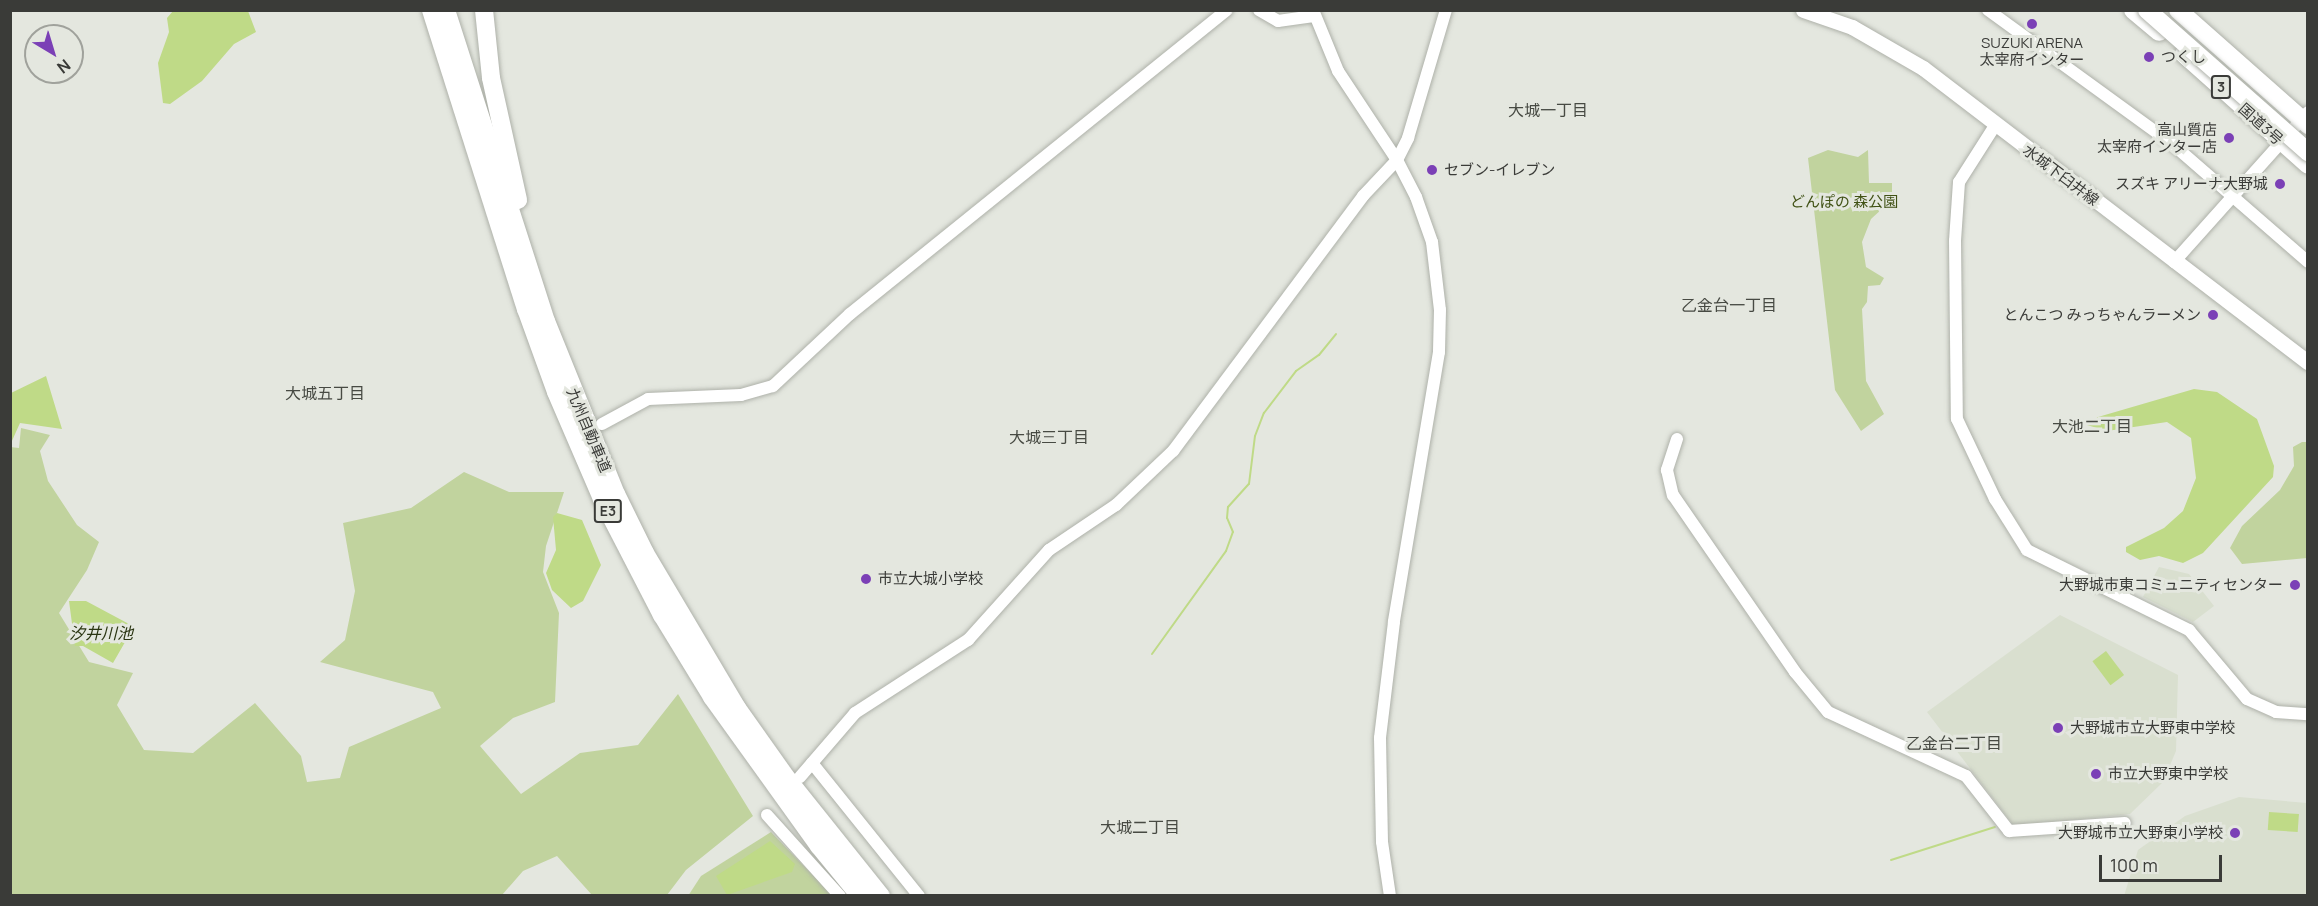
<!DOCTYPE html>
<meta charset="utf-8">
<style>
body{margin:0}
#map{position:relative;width:2318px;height:906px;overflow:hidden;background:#e4e7df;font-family:Manrope,"Noto Sans JP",sans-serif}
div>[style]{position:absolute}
.built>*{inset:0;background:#d9dfcf}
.green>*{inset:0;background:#c1d39e}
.water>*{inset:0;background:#bfda87;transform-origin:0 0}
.stream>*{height:2px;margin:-1px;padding:0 1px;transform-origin:1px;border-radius:1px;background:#bfda87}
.roads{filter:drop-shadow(0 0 2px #aeb1a9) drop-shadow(0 0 2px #aeb1a9)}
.minor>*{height:12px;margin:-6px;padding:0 6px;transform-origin:6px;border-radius:6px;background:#fff}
.major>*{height:15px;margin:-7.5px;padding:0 7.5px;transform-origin:7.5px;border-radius:7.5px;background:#fff}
.highway>*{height:18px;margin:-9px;padding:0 9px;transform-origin:9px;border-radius:9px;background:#fff}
.bridges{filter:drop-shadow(0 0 2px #aeb1a9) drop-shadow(0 0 2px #aeb1a9)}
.highway-bridge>*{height:18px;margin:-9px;padding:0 9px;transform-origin:9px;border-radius:9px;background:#fff}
.dots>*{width:16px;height:16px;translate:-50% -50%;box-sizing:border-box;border:3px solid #e4e7df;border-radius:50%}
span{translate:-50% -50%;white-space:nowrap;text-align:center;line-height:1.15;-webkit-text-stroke:6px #e4e7df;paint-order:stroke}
.shield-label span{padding:2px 4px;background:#e4e7df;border:2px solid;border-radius:4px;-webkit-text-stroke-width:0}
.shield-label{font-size:14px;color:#3a3b38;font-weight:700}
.poi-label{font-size:15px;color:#3a3b38}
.left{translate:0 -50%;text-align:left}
.right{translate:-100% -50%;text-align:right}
.street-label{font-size:15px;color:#3a3b38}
.park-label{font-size:15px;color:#415216}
.neighbourhood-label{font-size:16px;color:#474a43}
.water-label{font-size:16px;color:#2a3512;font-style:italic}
.frame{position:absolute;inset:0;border:12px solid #3a3b38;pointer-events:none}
.north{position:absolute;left:24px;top:24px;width:60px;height:60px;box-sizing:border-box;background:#e4e7df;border:2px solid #a0a29c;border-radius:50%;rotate:142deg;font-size:16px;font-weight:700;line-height:24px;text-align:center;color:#3a3b38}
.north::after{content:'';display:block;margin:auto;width:21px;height:27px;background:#7b40b6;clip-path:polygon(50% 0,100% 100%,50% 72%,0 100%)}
.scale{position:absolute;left:2099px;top:855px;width:123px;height:27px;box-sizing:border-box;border:3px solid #3a3b38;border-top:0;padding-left:8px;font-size:18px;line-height:21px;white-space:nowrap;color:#3a3b38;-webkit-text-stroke:4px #e4e7df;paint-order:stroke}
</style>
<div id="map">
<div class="built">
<i style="clip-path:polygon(2159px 567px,2189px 574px,2214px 606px,2193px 622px,2143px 597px)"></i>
<i style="clip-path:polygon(2060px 615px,2178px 675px,2176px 751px,2163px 782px,2130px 814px,2014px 826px,1927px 712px)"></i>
<i style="clip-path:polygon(2239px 797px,2307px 803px,2307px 895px,2124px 896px,2138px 850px,2185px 816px)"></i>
</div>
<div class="green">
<i style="clip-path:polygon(1828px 150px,1858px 157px,1868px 150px,1869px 183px,1892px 183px,1892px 197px,1881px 197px,1883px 208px,1871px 219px,1862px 242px,1866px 267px,1884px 278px,1880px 285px,1868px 286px,1867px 302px,1862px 309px,1866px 381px,1884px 414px,1861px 431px,1835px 390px,1808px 158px)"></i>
<i style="clip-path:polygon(21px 428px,50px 435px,40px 451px,48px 481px,77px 525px,99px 542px,87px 570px,59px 613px,89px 662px,133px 673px,117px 705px,144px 750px,193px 753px,255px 703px,301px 756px,307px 782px,340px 778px,349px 747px,441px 708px,433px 692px,320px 662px,345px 640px,355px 591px,343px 523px,411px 508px,464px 472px,509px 492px,564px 492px,546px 546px,543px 572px,559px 613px,555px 702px,513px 718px,480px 746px,521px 794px,580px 753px,638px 745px,678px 694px,753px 816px,686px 870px,667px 895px,592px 895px,557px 856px,523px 871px,502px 895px,11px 895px,10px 447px,19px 448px)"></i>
<i style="clip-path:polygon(2302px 442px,2307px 442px,2307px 558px,2242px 564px,2230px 548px,2242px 526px,2280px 490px,2294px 466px,2293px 447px)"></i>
<i style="clip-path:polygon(771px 832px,832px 895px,688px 896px,701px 876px)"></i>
</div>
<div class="water">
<i style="clip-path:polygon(173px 11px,248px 11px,256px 32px,234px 44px,202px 81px,170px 104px,163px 103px,158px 63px,169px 32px,167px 18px)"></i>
<i style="clip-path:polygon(46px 376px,62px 429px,20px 423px,11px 443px,11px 393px)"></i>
<i style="clip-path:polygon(2194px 389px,2217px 392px,2257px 419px,2274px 466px,2273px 477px,2203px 553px,2183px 563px,2159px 556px,2140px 560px,2126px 552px,2126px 547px,2164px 528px,2183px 511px,2196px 478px,2191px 438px,2167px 422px,2107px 431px,2087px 425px,2098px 417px)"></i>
<i style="clip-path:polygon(557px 513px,582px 520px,601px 565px,583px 601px,571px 608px,552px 590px,546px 573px,556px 550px,553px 517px)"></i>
<i style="clip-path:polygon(69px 601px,86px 601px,129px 624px,132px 630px,113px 663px,83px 646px,75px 646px)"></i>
<i style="left:2106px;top:651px;width:30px;height:17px;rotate:53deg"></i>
<i style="left:2269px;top:812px;width:30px;height:18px;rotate:4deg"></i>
<i style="clip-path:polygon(770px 841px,795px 864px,792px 872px,727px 895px,716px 876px)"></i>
</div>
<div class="stream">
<i style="left:1152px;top:654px;width:127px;rotate:-54.3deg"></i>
<i style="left:1226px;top:551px;width:20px;rotate:-70deg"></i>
<i style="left:1233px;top:532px;width:15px;rotate:-113deg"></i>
<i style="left:1227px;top:518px;width:11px;rotate:-85deg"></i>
<i style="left:1228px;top:507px;width:31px;rotate:-48deg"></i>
<i style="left:1249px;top:484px;width:48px;rotate:-82.9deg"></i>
<i style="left:1255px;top:436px;width:25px;rotate:-69deg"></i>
<i style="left:1264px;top:413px;width:53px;rotate:-52.7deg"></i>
<i style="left:1296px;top:371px;width:28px;rotate:-35deg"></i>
<i style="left:1319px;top:355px;width:27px;rotate:-51deg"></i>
<i style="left:1891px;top:860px;width:109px;rotate:-17.6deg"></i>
</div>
<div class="roads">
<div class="minor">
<i style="left:1259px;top:10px;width:22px;rotate:30deg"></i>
<i style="left:1278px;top:21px;width:36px;rotate:-8deg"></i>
<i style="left:1313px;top:10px;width:66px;rotate:67.7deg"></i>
<i style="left:1338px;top:71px;width:107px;rotate:56.5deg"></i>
<i style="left:1397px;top:160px;width:42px;rotate:62.8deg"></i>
<i style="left:1416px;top:197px;width:48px;rotate:70.4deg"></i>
<i style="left:1432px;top:242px;width:68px;rotate:83.3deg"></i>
<i style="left:1440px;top:310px;width:42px;rotate:91.4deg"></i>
<i style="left:1439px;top:352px;width:274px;rotate:99.5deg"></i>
<i style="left:1394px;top:622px;width:117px;rotate:96.9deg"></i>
<i style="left:1380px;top:738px;width:104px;rotate:88.9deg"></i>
<i style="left:1382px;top:842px;width:55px;rotate:81.6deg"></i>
<i style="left:1988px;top:10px;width:225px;rotate:36deg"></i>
<i style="left:2170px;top:142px;width:183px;rotate:41deg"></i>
<i style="left:1996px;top:124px;width:69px;rotate:122.5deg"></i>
<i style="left:1959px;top:182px;width:59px;rotate:93.9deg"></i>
<i style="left:1955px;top:241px;width:178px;rotate:89.4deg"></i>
<i style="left:1957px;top:419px;width:89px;rotate:64.6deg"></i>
<i style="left:1995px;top:499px;width:60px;rotate:57.9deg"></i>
<i style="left:2027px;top:550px;width:181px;rotate:26.3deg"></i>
<i style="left:2189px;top:630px;width:90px;rotate:50deg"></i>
<i style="left:2247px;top:699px;width:32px;rotate:24deg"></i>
<i style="left:2276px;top:712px;width:32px;rotate:4deg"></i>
<i style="left:2174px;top:262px;width:201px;rotate:-48.2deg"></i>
<i style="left:602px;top:424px;width:52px;rotate:-28.5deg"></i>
<i style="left:648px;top:399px;width:93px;rotate:-2.5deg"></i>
<i style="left:741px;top:395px;width:33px;rotate:-16deg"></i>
<i style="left:773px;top:386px;width:105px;rotate:-43.1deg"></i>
<i style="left:850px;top:314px;width:484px;rotate:-38.9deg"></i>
<i style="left:1677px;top:439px;width:33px;rotate:108deg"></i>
<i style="left:1667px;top:470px;width:26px;rotate:77deg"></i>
<i style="left:1673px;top:495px;width:215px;rotate:55.4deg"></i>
<i style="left:1795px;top:672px;width:52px;rotate:50.5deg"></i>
<i style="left:1828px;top:712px;width:152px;rotate:24.9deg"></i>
<i style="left:1966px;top:776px;width:70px;rotate:52deg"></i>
<i style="left:2009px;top:831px;width:116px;rotate:-3.9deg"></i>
<i style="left:812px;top:763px;width:171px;rotate:51.2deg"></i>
<i style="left:800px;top:777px;width:84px;rotate:-49.3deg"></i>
<i style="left:855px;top:713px;width:135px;rotate:-32.9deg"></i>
<i style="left:968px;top:640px;width:121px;rotate:-48deg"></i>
<i style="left:1049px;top:550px;width:81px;rotate:-33.9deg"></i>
<i style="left:1116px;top:505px;width:79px;rotate:-43.5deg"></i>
<i style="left:1173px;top:451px;width:318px;rotate:-53.3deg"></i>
<i style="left:1363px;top:196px;width:50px;rotate:-46.6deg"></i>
<i style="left:1397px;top:160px;width:25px;rotate:-63deg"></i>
<i style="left:1408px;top:138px;width:134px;rotate:-73.5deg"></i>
<i style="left:767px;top:815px;width:109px;rotate:48deg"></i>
</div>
<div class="major">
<i style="left:1803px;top:10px;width:52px;rotate:19.1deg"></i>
<i style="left:1852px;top:27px;width:82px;rotate:30deg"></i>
<i style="left:1923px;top:68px;width:484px;rotate:37.4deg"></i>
</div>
<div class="highway">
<i style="left:431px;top:10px;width:314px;rotate:72.4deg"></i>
<i style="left:526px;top:309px;width:88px;rotate:70.1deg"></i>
<i style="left:556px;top:392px;width:116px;rotate:66.7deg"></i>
<i style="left:602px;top:499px;width:131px;rotate:62.7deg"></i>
<i style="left:662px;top:615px;width:96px;rotate:58.6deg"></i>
<i style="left:712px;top:697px;width:183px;rotate:54.3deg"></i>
<i style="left:819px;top:846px;width:65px;rotate:50.6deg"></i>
<i style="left:446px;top:10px;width:327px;rotate:72.2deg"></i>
<i style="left:546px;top:321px;width:187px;rotate:68deg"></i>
<i style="left:616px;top:494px;width:66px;rotate:63.8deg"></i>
<i style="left:645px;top:553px;width:180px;rotate:59.3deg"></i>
<i style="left:737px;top:708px;width:88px;rotate:54.7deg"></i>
<i style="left:788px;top:780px;width:149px;rotate:51.3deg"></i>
<i style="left:484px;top:10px;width:68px;rotate:84.1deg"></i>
<i style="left:491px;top:78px;width:125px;rotate:77.5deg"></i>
<i style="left:2133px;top:10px;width:34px;rotate:40deg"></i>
<i style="left:2178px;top:10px;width:174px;rotate:41.5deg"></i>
<i style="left:2184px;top:54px;width:166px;rotate:41.8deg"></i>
</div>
</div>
<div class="bridges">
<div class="highway-bridge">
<i style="left:2147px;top:10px;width:215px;rotate:41.4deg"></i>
</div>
</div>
<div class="dots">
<i style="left:2032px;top:24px;background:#7b40b6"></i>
<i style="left:2149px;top:57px;background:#7b40b6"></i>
<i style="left:2229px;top:138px;background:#7b40b6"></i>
<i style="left:1432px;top:170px;background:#7b40b6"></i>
<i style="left:2280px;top:184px;background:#7b40b6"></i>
<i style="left:2213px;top:315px;background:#7b40b6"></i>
<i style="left:866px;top:579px;background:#7b40b6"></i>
<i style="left:2295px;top:585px;background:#7b40b6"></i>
<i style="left:2058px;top:728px;background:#7b40b6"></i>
<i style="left:2096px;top:774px;background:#7b40b6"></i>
<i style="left:2235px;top:833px;background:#7b40b6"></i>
</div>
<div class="shield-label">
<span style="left:2221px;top:87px">3</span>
<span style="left:608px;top:511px">E3</span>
</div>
<div class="poi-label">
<span style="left:2032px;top:51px">SUZUKI ARENA<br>太宰府インター</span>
<span class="left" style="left:2161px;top:57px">つくし</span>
<span class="right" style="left:2217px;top:138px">高山質店<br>太宰府インター店</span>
<span class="left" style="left:1444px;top:170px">セブン-イレブン</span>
<span class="right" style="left:2268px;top:184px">スズキ アリーナ大野城</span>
<span class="right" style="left:2201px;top:315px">とんこつ みっちゃんラーメン</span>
<span class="left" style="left:878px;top:579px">市立大城小学校</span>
<span class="right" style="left:2283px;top:585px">大野城市東コミュニティセンター</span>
<span class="left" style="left:2070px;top:728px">大野城市立大野東中学校</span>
<span class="left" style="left:2108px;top:774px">市立大野東中学校</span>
<span class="right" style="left:2223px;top:833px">大野城市立大野東小学校</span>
</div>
<div class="street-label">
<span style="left:2261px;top:124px;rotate:42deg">国道3号</span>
<span style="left:2061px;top:175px;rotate:37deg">水城下臼井線</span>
<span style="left:589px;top:430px;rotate:67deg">九州自動車道</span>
</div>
<div class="park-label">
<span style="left:1844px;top:202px">どんぽの 森公園</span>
</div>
<div class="neighbourhood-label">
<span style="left:1548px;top:110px">大城一丁目</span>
<span style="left:1729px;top:305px">乙金台一丁目</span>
<span style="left:325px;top:393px">大城五丁目</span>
<span style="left:2092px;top:426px">大池二丁目</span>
<span style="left:1049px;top:437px">大城三丁目</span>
<span style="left:1954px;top:743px">乙金台二丁目</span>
<span style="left:1140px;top:827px">大城二丁目</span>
</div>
<div class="water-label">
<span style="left:101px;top:633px">汐井川池</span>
</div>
<div class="frame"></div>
<div class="north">N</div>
<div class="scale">100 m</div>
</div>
